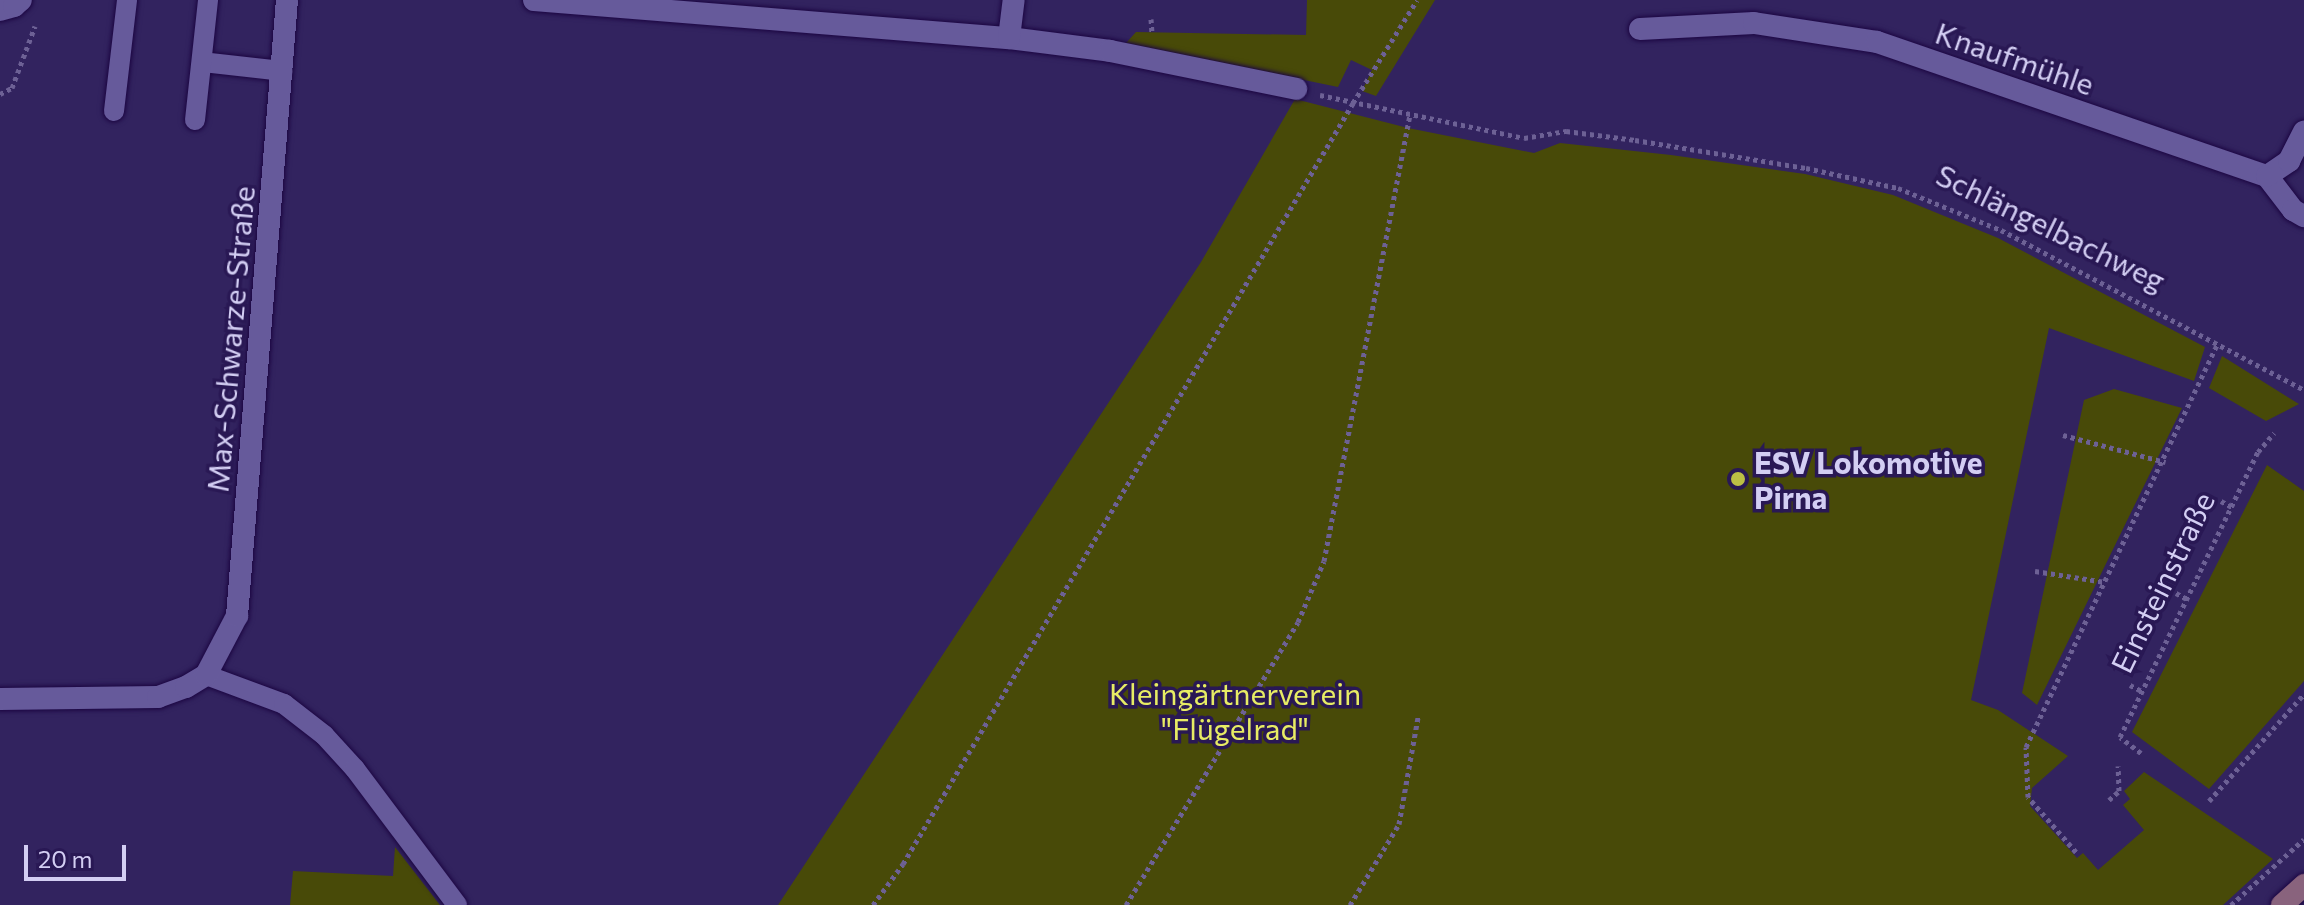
<!DOCTYPE html>
<meta charset="utf-8">
<style>
body{margin:0}
#map{position:relative;width:2304px;height:905px;overflow:hidden;background:#32235f;font-family:Commissioner,sans-serif}
div>[style]{position:absolute}
.green>*{inset:0;background:#484a08}
.path>*{height:5px;margin-top:-2.5px;transform-origin:0;background:repeating-linear-gradient(90deg,#6d6195 0 4px,transparent 0 8px)}
.roads{filter:drop-shadow(0 0 2px #1c0642) drop-shadow(0 0 2px #1c0642)}
.service>*{height:20px;margin:-10px;padding:0 10px;transform-origin:10px;border-radius:10px;background:#665a9b}
.minor>*{height:22px;margin:-11px;padding:0 11px;transform-origin:11px;border-radius:11px;background:#665a9b}
.secondary>*{height:22px;margin:-11px;padding:0 11px;transform-origin:11px;border-radius:11px;background:#89637d}
.dots>*{width:22px;height:22px;translate:-50% -50%;box-sizing:border-box;border:4px solid #291854;border-radius:50%}
span{translate:-50% -50%;white-space:nowrap;text-align:center;line-height:1.15;-webkit-text-stroke:7px #291854;paint-order:stroke}
.street-label{font-size:30px;color:#d3cef3}
.poi-label{font-size:30px;color:#d3cef3;font-weight:700}
.left{translate:0 -50%;text-align:left}
.park-label{font-size:30px;color:#e7ec64}
.scale{position:absolute;left:24px;top:845px;width:102px;height:36px;box-sizing:border-box;border:4px solid #d3cef3;border-top:0;padding-left:10px;font-size:24px;line-height:28px;white-space:nowrap;color:#d3cef3;-webkit-text-stroke:6px #291854;paint-order:stroke}
</style>
<div id="map">
<div class="green">
<i style="clip-path:polygon(1307px 0,1435px 0,1376px 96px,1362px 91px,1372px 70px,1351px 60px,1338px 87px,1126px 43px,1136px 32px,1306px 35px)"></i>
<i style="clip-path:polygon(1295px 99px,1408px 128px,1534px 153px,1560px 143px,1671px 155px,1805px 174px,1893px 195px,1998px 238px,2205px 347px,2194px 381px,2049px 328px,1971px 700px,1998px 710px,2068px 756px,2032px 788px,2030px 806px,2077px 858px,2083px 853px,2098px 870px,2144px 830px,2123px 805px,2130px 799px,2124px 791px,2144px 772px,2273px 859px,2223px 905px,778px 905px,1201px 262px)"></i>
<i style="clip-path:polygon(2222px 356px,2299px 404px,2266px 421px,2209px 388px)"></i>
<i style="clip-path:polygon(2114px 389px,2182px 408px,2037px 705px,2022px 693px,2084px 400px)"></i>
<i style="clip-path:polygon(2267px 465px,2304px 491px,2304px 681px,2209px 789px,2132px 732px)"></i>
<i style="clip-path:polygon(395px 847px,440px 905px,290px 905px,293px 871px,393px 876px)"></i>
</div>
<div class="path">
<i style="left:1151px;top:19px;width:13px;rotate:86deg"></i>
<i style="left:0;top:94px;width:13px;rotate:-27deg"></i>
<i style="left:12px;top:88px;width:66px;rotate:-69.6deg"></i>
<i style="left:1320px;top:95px;width:208px;rotate:11.9deg"></i>
<i style="left:1524px;top:138px;width:43px;rotate:-9.5deg"></i>
<i style="left:1566px;top:131px;width:70px;rotate:7.4deg"></i>
<i style="left:1635px;top:140px;width:173px;rotate:9.3deg"></i>
<i style="left:1806px;top:168px;width:94px;rotate:12.3deg"></i>
<i style="left:1898px;top:188px;width:111px;rotate:22.2deg"></i>
<i style="left:2001px;top:230px;width:343px;rotate:27.8deg"></i>
<i style="left:2063px;top:435px;width:106px;rotate:14.8deg"></i>
<i style="left:2221px;top:501px;width:13px;rotate:29deg"></i>
<i style="left:2035px;top:571px;width:71px;rotate:8.9deg"></i>
<i style="left:2176px;top:593px;width:13px;rotate:29deg"></i>
<i style="left:2130px;top:685px;width:13px;rotate:27deg"></i>
<i style="left:2141px;top:753px;width:26px;rotate:-143deg"></i>
<i style="left:2120px;top:737px;width:317px;rotate:-64.2deg"></i>
<i style="left:2258px;top:452px;width:25px;rotate:-50deg"></i>
<i style="left:2109px;top:800px;width:13px;rotate:-42deg"></i>
<i style="left:2119px;top:791px;width:25px;rotate:-92deg"></i>
<i style="left:2209px;top:801px;width:143px;rotate:-48.4deg"></i>
<i style="left:2076px;top:852px;width:73px;rotate:-131.1deg"></i>
<i style="left:2028px;top:797px;width:50px;rotate:-92.3deg"></i>
<i style="left:2026px;top:747px;width:447px;rotate:-64.6deg"></i>
<i style="left:873px;top:905px;width:51px;rotate:-53.8deg"></i>
<i style="left:903px;top:864px;width:884px;rotate:-59.4deg"></i>
<i style="left:1353px;top:103px;width:121px;rotate:-58.1deg"></i>
<i style="left:1126px;top:905px;width:331px;rotate:-58.7deg"></i>
<i style="left:1298px;top:622px;width:66px;rotate:-66.9deg"></i>
<i style="left:1324px;top:561px;width:454px;rotate:-79.1deg"></i>
<i style="left:1350px;top:905px;width:95px;rotate:-58.8deg"></i>
<i style="left:1399px;top:824px;width:109px;rotate:-79.9deg"></i>
<i style="left:2231px;top:905px;width:98px;rotate:-42.1deg"></i>
</div>
<div class="roads">
<div class="service">
<i style="left:202px;top:62px;width:81px;rotate:6.4deg"></i>
<i style="left:114px;top:111px;width:112px;rotate:-83.3deg"></i>
<i style="left:195px;top:120px;width:121px;rotate:-83.8deg"></i>
<i style="left:206px;top:675px;width:83px;rotate:20.4deg"></i>
<i style="left:284px;top:704px;width:51px;rotate:37.8deg"></i>
<i style="left:324px;top:735px;width:46px;rotate:47.6deg"></i>
<i style="left:355px;top:769px;width:170px;rotate:53.1deg"></i>
</div>
<div class="minor">
<i style="left:534px;top:0;width:477px;rotate:4.6deg"></i>
<i style="left:1009px;top:38px;width:102px;rotate:7.3deg"></i>
<i style="left:1110px;top:51px;width:190px;rotate:11.5deg"></i>
<i style="left:0;top:10px;width:15px;rotate:-16deg"></i>
<i style="left:14px;top:6px;width:9px;rotate:-41deg"></i>
<i style="left:1640px;top:29px;width:114px;rotate:-3deg"></i>
<i style="left:1754px;top:23px;width:124px;rotate:8.8deg"></i>
<i style="left:1877px;top:42px;width:412px;rotate:19deg"></i>
<i style="left:2267px;top:176px;width:43px;rotate:52.6deg"></i>
<i style="left:2293px;top:210px;width:13px;rotate:29deg"></i>
<i style="left:1009px;top:38px;width:38px;rotate:-83deg"></i>
<i style="left:2267px;top:176px;width:27px;rotate:-34deg"></i>
<i style="left:2289px;top:161px;width:33px;rotate:-63deg"></i>
<i style="left:0;top:699px;width:158px;rotate:-0.7deg"></i>
<i style="left:158px;top:697px;width:30px;rotate:-20deg"></i>
<i style="left:186px;top:687px;width:23px;rotate:-31deg"></i>
<i style="left:206px;top:675px;width:67px;rotate:-62.3deg"></i>
<i style="left:237px;top:616px;width:618px;rotate:-85.36deg"></i>
</div>
<div class="secondary">
<i style="left:2282px;top:905px;width:30px;rotate:-42deg"></i>
</div>
</div>
<div class="dots">
<i style="left:1738px;top:479px;background:#bcbf44"></i>
</div>
<div class="street-label">
<span style="left:2015px;top:58px;rotate:19deg">Knaufmühle</span>
<span style="left:2051px;top:227px;rotate:26deg">Schlängelbachweg</span>
<span style="left:230px;top:339px;rotate:-85deg">Max-Schwarze-Straße</span>
<span style="left:2162px;top:582px;rotate:-64deg">Einsteinstraße</span>
</div>
<div class="poi-label">
<span class="left" style="left:1754px;top:479px">ESV Lokomotive<br>Pirna</span>
</div>
<div class="park-label">
<span style="left:1235px;top:710px">Kleingärtnerverein<br>"Flügelrad"</span>
</div>
<div class="scale">20 m</div>
</div>
